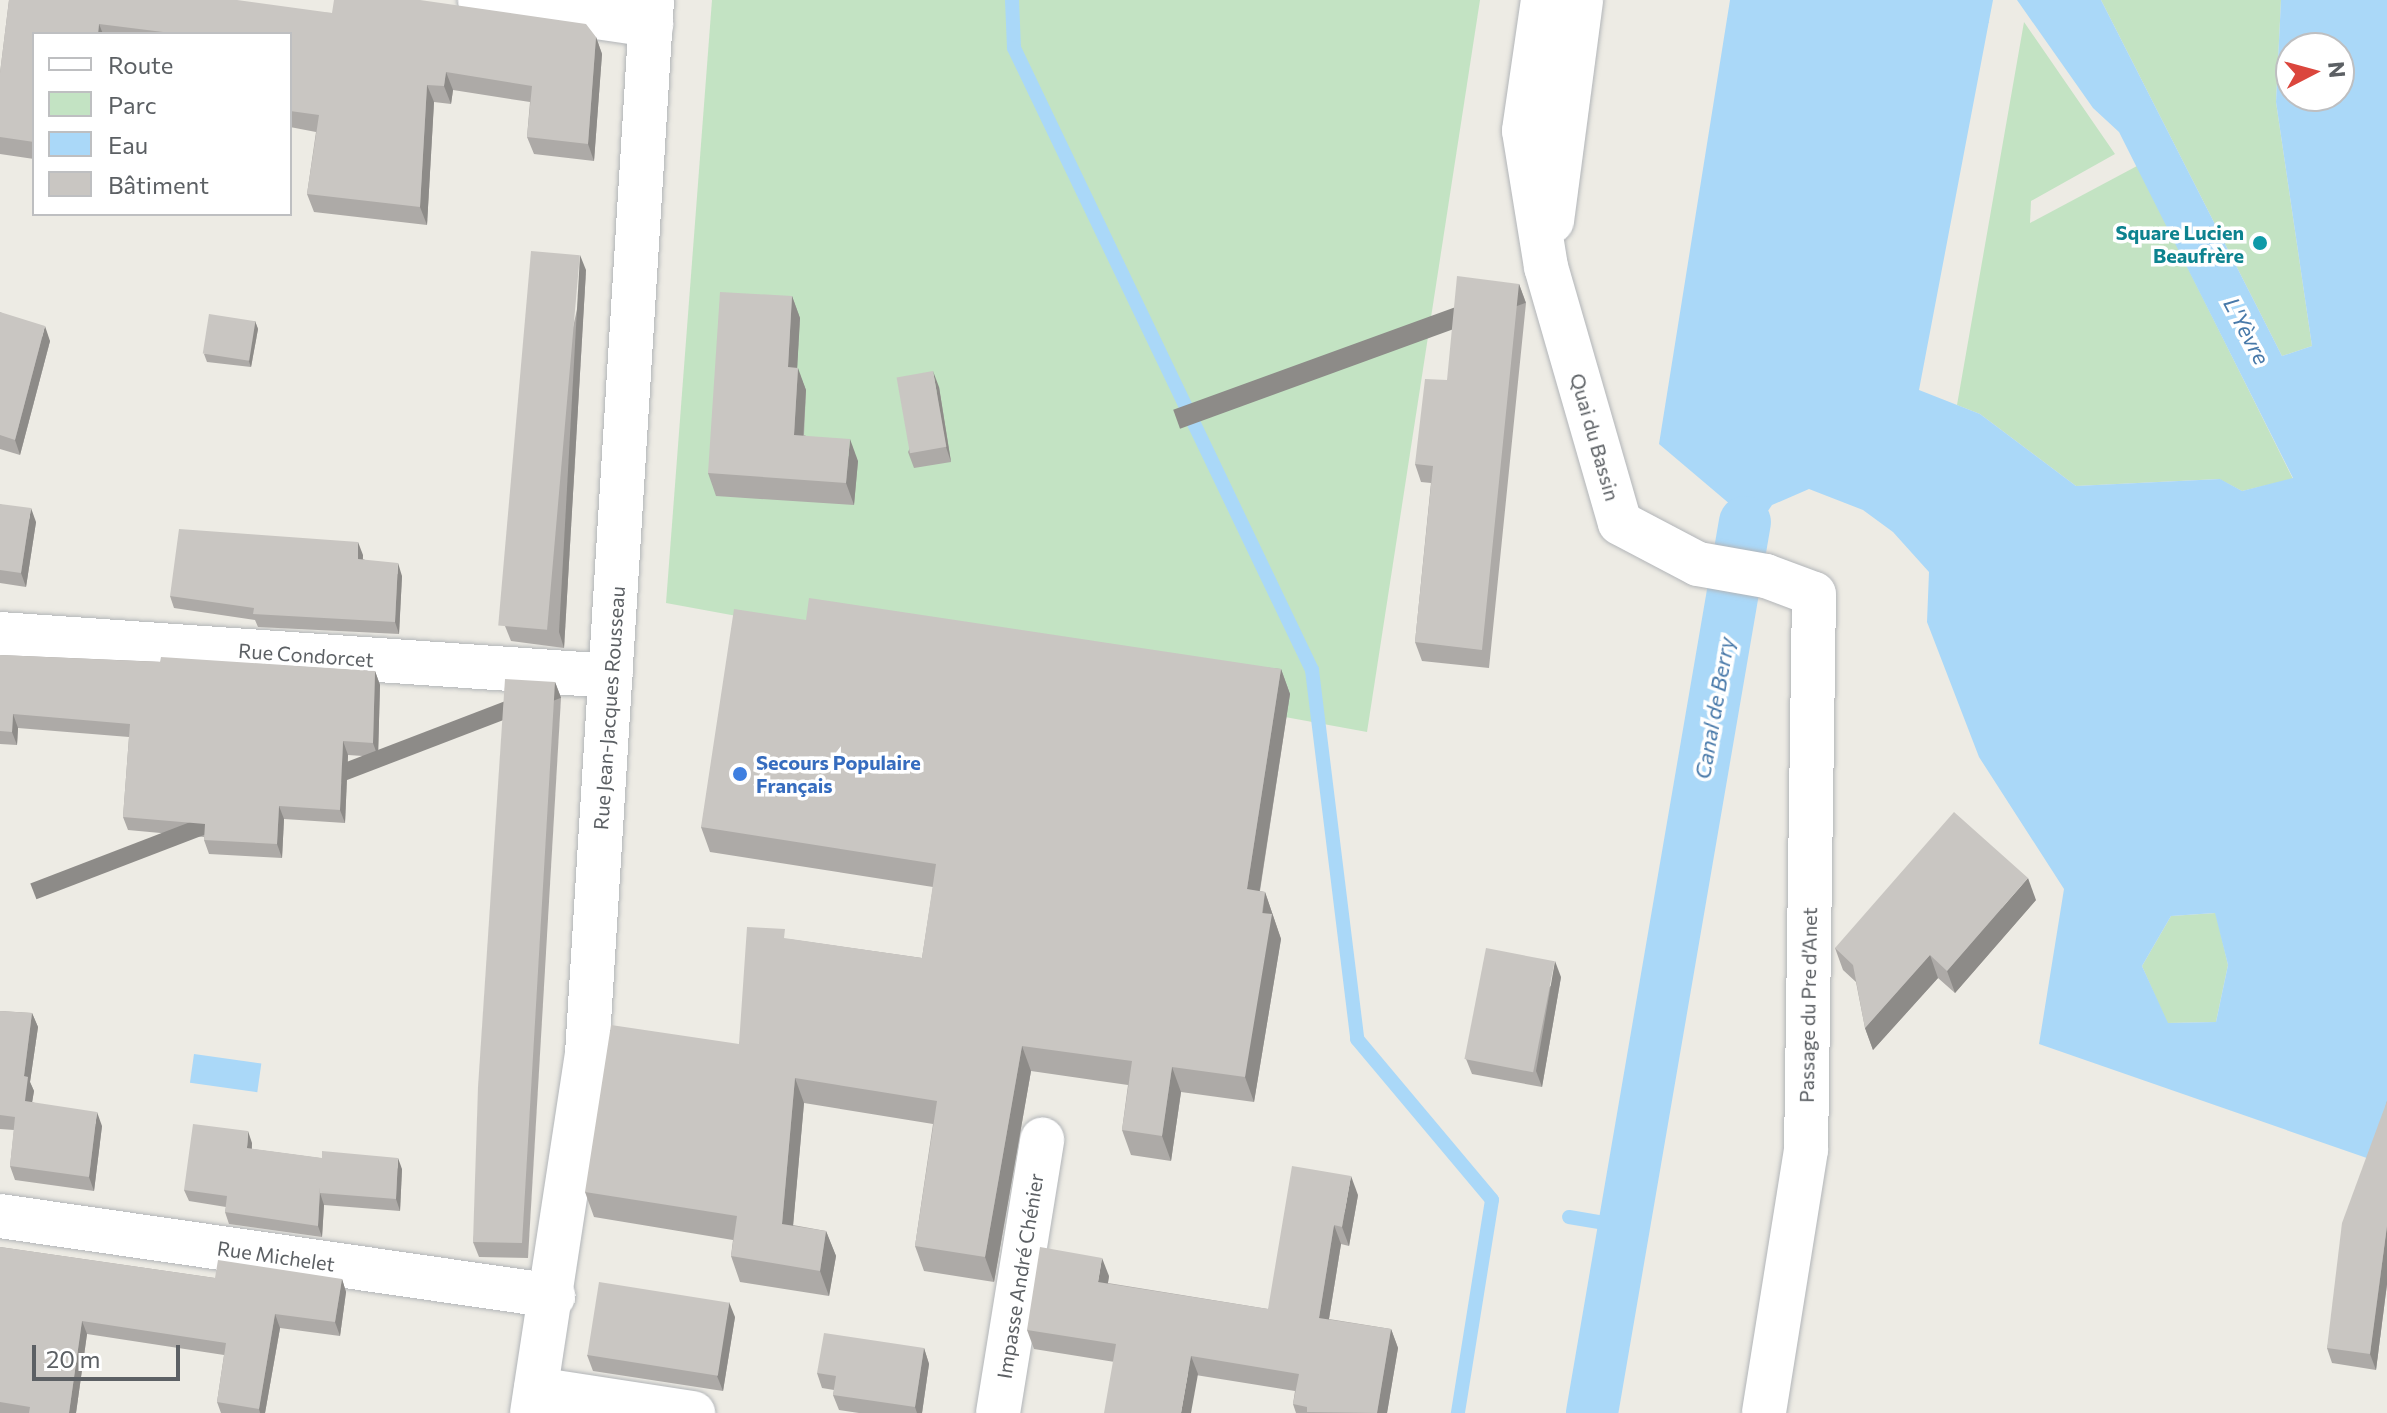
<!DOCTYPE html>
<meta charset="utf-8">
<style>
body{margin:0}
#map{position:relative;width:2387px;height:1413px;overflow:hidden;background:#edebe4;font-family:Commissioner,sans-serif}
div>[style]{position:absolute}
.green>*{inset:0;background:#c3e3c3}
.water>*{inset:0;background:#aad8f8;transform-origin:0 0}
.stream>*{height:14px;margin:-7px;padding:0 7px;transform-origin:7px;border-radius:7px;background:#aad8f8}
.canal>*{height:52px;margin:-26px;padding:0 26px;transform-origin:26px;border-radius:26px;background:#aad8f8}
.roads{filter:drop-shadow(0 0 2px #b2b5b8) drop-shadow(0 0 2px #b2b5b8)}
.minor>*{height:44px;margin:-22px;padding:0 22px;transform-origin:22px;border-radius:22px;background:#fff}
.wall>*{inset:0;background:#adaaa7}
.shaded-wall>*{inset:0;background:#8d8b88;transform-origin:0 0}
.building>*{inset:0;background:#c9c6c2;transform-origin:0 0}
.dots>*{width:22px;height:22px;translate:-50% -50%;box-sizing:border-box;border:4px solid #fff;border-radius:50%}
span{translate:-50% -50%;white-space:nowrap;text-align:center;line-height:1.15;-webkit-text-stroke:7px #fff;paint-order:stroke}
.culture-label{font-size:20px;color:#0d838f;font-weight:700}
.right{translate:-100% -50%;text-align:right}
.street-label{font-size:20px;color:#5c6064}
.shop-label{font-size:20px;color:#366cbe;font-weight:700}
.left{translate:0 -50%;text-align:left}
.water-label{font-size:22px;color:#4879a9;font-style:italic}
.legend{position:absolute;left:32px;top:32px;width:260px;height:184px;box-sizing:border-box;background:#fff;border:2px solid #bebfc1;margin:0;padding:10px 14px;list-style:none;font-size:24px;color:#5c6064}
.legend li{display:flex;align-items:center;gap:16px;height:40px}
.legend b{width:40px;border:2px solid #bebfc1}
.north{position:absolute;left:2275px;top:32px;width:80px;height:80px;box-sizing:border-box;background:#fff;border:2px solid #bebfc1;border-radius:50%;rotate:84deg;font-size:22px;font-weight:700;line-height:32px;text-align:center;color:#5c6064}
.north::after{content:'';display:block;margin:auto;width:28px;height:36px;background:#db463d;clip-path:polygon(50% 0,100% 100%,50% 72%,0 100%)}
.scale{position:absolute;left:32px;top:1345px;width:148px;height:36px;box-sizing:border-box;border:4px solid #5c6064;border-top:0;padding-left:10px;font-size:24px;line-height:28px;white-space:nowrap;color:#5c6064;-webkit-text-stroke:6px #fff;paint-order:stroke}
</style>
<div id="map">
<div class="green">
<i style="clip-path:polygon(712px 0,1480px 0,1367px 732px,666px 603px)"></i>
<i style="clip-path:polygon(2101px 0,2281px 0,2276px 102px,2312px 346px,2282px 356px)"></i>
<i style="clip-path:polygon(2024px 22px,2115px 154px,2031px 201px,2030px 223px,2137px 166px,2293px 479px,2242px 491px,2219px 479px,2076px 486px,1980px 414px,1957px 405px)"></i>
<i style="clip-path:polygon(2216px 913px,2228px 965px,2216px 1022px,2167px 1023px,2142px 966px,2171px 916px)"></i>
</div>
<div class="water">
<i style="clip-path:polygon(evenodd,1730px 0,1993px 0,1919px 390px,1980px 414px,2076px 486px,2220px 479px,2242px 491px,2293px 478px,2119px 132px,2093px 108px,2017px 0,2101px 0,2282px 356px,2312px 346px,2276px 102px,2281px 0,2387px 0,2387px 1165px,2039px 1044px,2064px 889px,1979px 757px,1927px 622px,1929px 572px,1893px 532px,1863px 510px,1809px 489px,1772px 505px,1759px 524px,1753px 551px,1731px 547px,1731px 505px,1659px 444px,1730px 0,2291px 48px,2339px 48px,2339px 96px,2291px 96px,2291px 48px,1730px 0,2215px 913px,2228px 965px,2216px 1022px,2168px 1023px,2142px 966px,2171px 916px,2215px 913px)"></i>
<i style="left:194px;top:1054px;width:68px;height:29px;rotate:8deg"></i>
</div>
<div class="stream">
<i style="left:1012px;top:0;width:48px;rotate:87.6deg"></i>
<i style="left:1014px;top:48px;width:690px;rotate:64.4deg"></i>
<i style="left:1312px;top:670px;width:372px;rotate:83deg"></i>
<i style="left:1357px;top:1039px;width:210px;rotate:50deg"></i>
<i style="left:1492px;top:1200px;width:216px;rotate:99.1deg"></i>
<i style="left:1569px;top:1217px;width:55px;rotate:9.5deg"></i>
</div>
<div class="canal">
<i style="left:1592px;top:1413px;width:904px;rotate:-80.26deg"></i>
</div>
<div class="roads">
<div class="minor">
<i style="left:480px;top:0;width:173px;rotate:8.3deg"></i>
<i style="left:1543px;top:0;width:132px;rotate:98.3deg"></i>
<i style="left:1524px;top:131px;width:138px;rotate:80.8deg"></i>
<i style="left:1546px;top:267px;width:266px;rotate:73.9deg"></i>
<i style="left:1620px;top:523px;width:88px;rotate:27.7deg"></i>
<i style="left:1698px;top:564px;width:69px;rotate:10deg"></i>
<i style="left:1766px;top:576px;width:51px;rotate:20.6deg"></i>
<i style="left:1814px;top:594px;width:556px;rotate:90.82deg"></i>
<i style="left:1806px;top:1150px;width:266px;rotate:99.1deg"></i>
<i style="left:1552px;top:221px;width:223px;rotate:-82.5deg"></i>
<i style="left:0;top:634px;width:612px;rotate:3.93deg"></i>
<i style="left:0;top:1216px;width:559px;rotate:8.23deg"></i>
<i style="left:536px;top:1389px;width:159px;rotate:8.7deg"></i>
<i style="left:532px;top:1413px;width:363px;rotate:-81.3deg"></i>
<i style="left:587px;top:1054px;width:1056px;rotate:-86.47deg"></i>
<i style="left:998px;top:1413px;width:277px;rotate:-80.8deg"></i>
</div>
</div>
<div class="wall">
<i style="clip-path:polygon(9px 0,332px 13px,596px 37px,602px 54px,594px 161px,534px 154px,527px 137px,530px 102px,453px 90px,451px 104px,434px 102px,427px 225px,314px 212px,307px 194px,316px 132px,290px 127px,290px 34px,34px 34px,34px 159px,0 154px,0 73px)"></i>
<i style="clip-path:polygon(586px 270px,564px 648px,511px 641px,505px 626px)"></i>
<i style="clip-path:polygon(1519px 284px,1526px 303px,1489px 668px,1422px 661px,1415px 642px,1431px 483px,1421px 482px,1415px 464px,1447px 380px)"></i>
<i style="clip-path:polygon(792px 296px,800px 318px,797px 368px,806px 390px,804px 435px,858px 461px,854px 505px,716px 496px,708px 473px)"></i>
<i style="clip-path:polygon(0 312px,50px 341px,20px 455px,0 449px)"></i>
<i style="clip-path:polygon(255px 321px,258px 329px,251px 367px,207px 362px,204px 354px)"></i>
<i style="clip-path:polygon(939px 387px,951px 462px,914px 468px,908px 452px)"></i>
<i style="clip-path:polygon(0 504px,36px 522px,26px 587px,0 583px)"></i>
<i style="clip-path:polygon(363px 555px,363px 559px,402px 576px,399px 634px,258px 627px,255px 620px,174px 608px,170px 596px)"></i>
<i style="clip-path:polygon(806px 620px,1281px 669px,1290px 694px,1260px 891px,1265px 892px,1281px 939px,1254px 1102px,1181px 1092px,1171px 1161px,1131px 1155px,1122px 1130px,1128px 1085px,1031px 1071px,994px 1282px,924px 1271px,915px 1246px,933px 1124px,804px 1103px,793px 1225px,826px 1231px,836px 1256px,829px 1296px,740px 1282px,731px 1256px,733px 1240px,594px 1217px,585px 1192px,739px 1044px,788px 939px,922px 958px,933px 887px,710px 852px,701px 827px)"></i>
<i style="clip-path:polygon(0 655px,375px 671px,380px 685px,378px 757px,348px 755px,345px 823px,284px 819px,282px 858px,209px 854px,204px 840px,204px 837px,128px 830px,123px 817px,129px 737px,18px 728px,17px 745px,0 744px)"></i>
<i style="clip-path:polygon(555px 682px,561px 698px,528px 1258px,479px 1257px,473px 1242px)"></i>
<i style="clip-path:polygon(2036px 900px,1955px 993px,1938px 978px,1873px 1050px,1865px 1028px,1856px 982px,1843px 970px,1835px 948px)"></i>
<i style="clip-path:polygon(1561px 977px,1542px 1087px,1472px 1074px,1466px 1059px)"></i>
<i style="clip-path:polygon(0 1011px,32px 1013px,38px 1027px,30px 1082px,34px 1091px,32px 1102px,102px 1126px,94px 1191px,15px 1180px,10px 1166px,14px 1130px,0 1129px)"></i>
<i style="clip-path:polygon(2387px 1101px,2387px 1284px,2376px 1370px,2332px 1363px,2327px 1348px)"></i>
<i style="clip-path:polygon(252px 1143px,252px 1149px,402px 1169px,400px 1211px,324px 1205px,322px 1237px,229px 1224px,225px 1212px,226px 1207px,189px 1201px,184px 1190px)"></i>
<i style="clip-path:polygon(1358px 1195px,1349px 1246px,1341px 1244px,1329px 1319px,1391px 1329px,1398px 1348px,1387px 1413px,1296px 1413px,1293px 1404px,1295px 1391px,1034px 1349px,1027px 1330px,1109px 1276px,1108px 1283px,1268px 1309px)"></i>
<i style="clip-path:polygon(0 1247px,215px 1278px,342px 1279px,346px 1292px,340px 1336px,280px 1328px,265px 1413px,221px 1413px,217px 1402px,224px 1355px,87px 1334px,76px 1413px,0 1413px)"></i>
<i style="clip-path:polygon(735px 1317px,723px 1391px,593px 1371px,587px 1355px)"></i>
<i style="clip-path:polygon(924px 1348px,929px 1364px,922px 1413px,859px 1413px,839px 1410px,833px 1395px,834px 1390px,822px 1388px,817px 1373px)"></i>
</div>
<div class="shaded-wall">
<i style="clip-path:polygon(99px 24px,103px 34px,98px 34px)"></i>
<i style="clip-path:polygon(596px 37px,602px 54px,594px 161px,588px 144px)"></i>
<i style="clip-path:polygon(446px 72px,453px 90px,451px 104px,444px 86px)"></i>
<i style="clip-path:polygon(427px 85px,434px 102px,427px 225px,420px 207px)"></i>
<i style="clip-path:polygon(580px 255px,586px 270px,564px 648px,559px 632px)"></i>
<i style="left:1519px;top:284px;width:20px;height:368px;rotate:70deg"></i>
<i style="clip-path:polygon(792px 296px,800px 318px,796px 389px,788px 367px)"></i>
<i style="clip-path:polygon(255px 321px,258px 329px,251px 367px,248px 359px)"></i>
<i style="clip-path:polygon(45px 326px,50px 341px,20px 455px,15px 440px)"></i>
<i style="clip-path:polygon(798px 368px,806px 390px,802px 457px,794px 435px)"></i>
<i style="clip-path:polygon(933px 371px,939px 387px,951px 462px,946px 447px)"></i>
<i style="clip-path:polygon(850px 439px,858px 461px,854px 505px,846px 483px)"></i>
<i style="clip-path:polygon(31px 508px,36px 522px,26px 587px,21px 573px)"></i>
<i style="clip-path:polygon(358px 542px,363px 555px,362px 571px,358px 559px)"></i>
<i style="clip-path:polygon(398px 563px,402px 576px,399px 634px,395px 622px)"></i>
<i style="clip-path:polygon(1281px 669px,1290px 694px,1256px 914px,1247px 889px)"></i>
<i style="clip-path:polygon(375px 671px,380px 685px,378px 757px,373px 743px)"></i>
<i style="left:555px;top:682px;width:17px;height:562px;rotate:69deg"></i>
<i style="clip-path:polygon(13px 714px,18px 728px,17px 745px,12px 732px)"></i>
<i style="clip-path:polygon(343px 741px,348px 755px,345px 823px,340px 810px)"></i>
<i style="clip-path:polygon(279px 806px,284px 819px,282px 858px,277px 844px)"></i>
<i style="clip-path:polygon(2028px 878px,2036px 900px,1955px 993px,1947px 971px)"></i>
<i style="clip-path:polygon(1265px 892px,1281px 939px,1254px 1102px,1245px 1077px)"></i>
<i style="clip-path:polygon(1930px 955px,1938px 978px,1873px 1050px,1865px 1028px)"></i>
<i style="clip-path:polygon(1555px 961px,1561px 977px,1542px 1087px,1536px 1071px)"></i>
<i style="clip-path:polygon(32px 1013px,38px 1027px,30px 1082px,34px 1091px,30px 1115px,25px 1101px,24px 1076px)"></i>
<i style="clip-path:polygon(1022px 1046px,1031px 1071px,994px 1282px,985px 1257px)"></i>
<i style="clip-path:polygon(1172px 1067px,1181px 1092px,1171px 1161px,1162px 1136px)"></i>
<i style="clip-path:polygon(795px 1078px,804px 1103px,791px 1249px,782px 1224px)"></i>
<i style="clip-path:polygon(97px 1112px,102px 1126px,94px 1191px,89px 1177px)"></i>
<i style="clip-path:polygon(248px 1131px,252px 1143px,251px 1160px,247px 1148px)"></i>
<i style="clip-path:polygon(398px 1158px,402px 1169px,400px 1211px,396px 1199px)"></i>
<i style="clip-path:polygon(1351px 1176px,1358px 1195px,1349px 1246px,1342px 1227px)"></i>
<i style="clip-path:polygon(320px 1193px,324px 1205px,322px 1237px,318px 1226px)"></i>
<i style="clip-path:polygon(1334px 1225px,1341px 1244px,1326px 1337px,1319px 1318px)"></i>
<i style="clip-path:polygon(2387px 1226px,2387px 1284px,2376px 1370px,2370px 1354px)"></i>
<i style="clip-path:polygon(826px 1231px,836px 1256px,829px 1296px,820px 1271px)"></i>
<i style="clip-path:polygon(1102px 1258px,1109px 1276px,1105px 1300px,1098px 1282px)"></i>
<i style="clip-path:polygon(342px 1279px,346px 1292px,340px 1336px,335px 1322px)"></i>
<i style="clip-path:polygon(729px 1302px,735px 1317px,723px 1391px,717px 1376px)"></i>
<i style="clip-path:polygon(275px 1314px,280px 1328px,265px 1413px,260px 1413px,259px 1409px)"></i>
<i style="clip-path:polygon(82px 1321px,87px 1334px,76px 1413px,69px 1413px)"></i>
<i style="clip-path:polygon(1391px 1329px,1398px 1348px,1387px 1413px,1377px 1413px)"></i>
<i style="clip-path:polygon(924px 1348px,929px 1364px,922px 1413px,917px 1413px,915px 1407px)"></i>
<i style="clip-path:polygon(1191px 1356px,1198px 1374px,1191px 1413px,1181px 1413px)"></i>
</div>
<div class="building">
<i style="clip-path:polygon(9px 0,237px 0,332px 13px,334px 0,420px 0,586px 24px,596px 37px,588px 144px,527px 137px,532px 86px,446px 72px,444px 86px,427px 85px,420px 207px,307px 194px,319px 115px,290px 111px,290px 34px,179px 34px,99px 24px,98px 34px,34px 34px,34px 142px,0 137px,0 73px)"></i>
<i style="left:531px;top:251px;width:49px;height:376px;rotate:5deg"></i>
<i style="clip-path:polygon(1457px 276px,1519px 284px,1482px 650px,1415px 642px,1433px 466px,1415px 464px,1425px 379px,1447px 380px)"></i>
<i style="clip-path:polygon(720px 292px,792px 296px,788px 367px,798px 368px,794px 435px,850px 439px,846px 483px,708px 473px)"></i>
<i style="clip-path:polygon(0 312px,45px 326px,15px 440px,0 435px)"></i>
<i style="left:209px;top:314px;width:47px;height:40px;rotate:9deg"></i>
<i style="left:933px;top:371px;width:77px;height:37px;rotate:80deg"></i>
<i style="clip-path:polygon(0 504px,31px 508px,21px 573px,0 570px)"></i>
<i style="clip-path:polygon(179px 529px,358px 542px,358px 559px,398px 563px,395px 622px,253px 614px,254px 608px,170px 596px)"></i>
<i style="clip-path:polygon(809px 598px,1281px 669px,1247px 889px,1265px 892px,1262px 913px,1272px 914px,1245px 1077px,1172px 1067px,1162px 1136px,1122px 1130px,1132px 1061px,1022px 1046px,985px 1257px,915px 1246px,937px 1101px,795px 1078px,782px 1224px,826px 1231px,820px 1271px,731px 1256px,737px 1216px,585px 1192px,611px 1025px,739px 1044px,747px 927px,785px 929px,784px 938px,922px 958px,936px 864px,701px 827px,734px 609px,806px 620px)"></i>
<i style="clip-path:polygon(0 655px,160px 662px,161px 657px,375px 671px,373px 743px,343px 741px,340px 810px,279px 806px,277px 844px,204px 840px,205px 824px,123px 817px,130px 724px,13px 714px,12px 732px,0 731px)"></i>
<i style="clip-path:polygon(505px 679px,555px 682px,522px 1243px,473px 1242px,478px 1087px)"></i>
<i style="clip-path:polygon(1954px 812px,2028px 878px,1947px 971px,1930px 955px,1865px 1028px,1853px 965px,1835px 948px)"></i>
<i style="left:1486px;top:948px;width:70px;height:113px;rotate:11deg"></i>
<i style="clip-path:polygon(0 1011px,32px 1013px,24px 1076px,28px 1077px,25px 1101px,97px 1112px,89px 1177px,10px 1166px,15px 1117px,0 1115px)"></i>
<i style="clip-path:polygon(2387px 1101px,2387px 1226px,2370px 1354px,2327px 1348px,2342px 1223px)"></i>
<i style="clip-path:polygon(193px 1124px,248px 1131px,247px 1148px,322px 1158px,322px 1151px,398px 1158px,396px 1199px,320px 1193px,320px 1187px,318px 1226px,225px 1212px,227px 1196px,184px 1190px)"></i>
<i style="clip-path:polygon(1292px 1166px,1351px 1176px,1342px 1227px,1334px 1225px,1319px 1318px,1391px 1329px,1377px 1413px,1307px 1412px,1307px 1407px,1293px 1404px,1299px 1374px,1191px 1356px,1181px 1413px,1104px 1413px,1116px 1344px,1027px 1330px,1040px 1247px,1102px 1258px,1098px 1282px,1268px 1309px)"></i>
<i style="clip-path:polygon(0 1247px,215px 1278px,218px 1260px,342px 1279px,335px 1322px,275px 1314px,259px 1409px,217px 1402px,226px 1343px,82px 1321px,69px 1413px,29px 1413px,30px 1407px,0 1402px)"></i>
<i style="left:599px;top:1282px;width:132px;height:74px;rotate:9deg"></i>
<i style="clip-path:polygon(824px 1333px,924px 1348px,915px 1407px,833px 1395px,836px 1376px,817px 1373px)"></i>
</div>
<div class="dots">
<i style="left:2260px;top:243px;background:#0f9aa8"></i>
<i style="left:740px;top:774px;background:#3f7fe0"></i>
</div>
<div class="culture-label">
<span class="right" style="left:2244px;top:244px">Square Lucien<br>Beaufrère</span>
</div>
<div class="street-label">
<span style="left:1595px;top:437px;rotate:74deg">Quai du Bassin</span>
<span style="left:306px;top:655px;rotate:4deg">Rue Condorcet</span>
<span style="left:609px;top:708px;rotate:-86deg">Rue Jean-Jacques Rousseau</span>
<span style="left:1808px;top:1005px;rotate:-89deg">Passage du Pre d’Anet</span>
<span style="left:276px;top:1256px;rotate:8deg">Rue Michelet</span>
<span style="left:1020px;top:1276px;rotate:-81deg">Impasse André Chénier</span>
</div>
<div class="shop-label">
<span class="left" style="left:756px;top:774px">Secours Populaire<br>Français</span>
</div>
<div class="water-label">
<span style="left:2247px;top:331px;rotate:62deg">L'Yèvre</span>
<span style="left:1714px;top:708px;rotate:-80deg">Canal de Berry</span>
</div>
<ul class="legend">
<li><b style="height:10px;background:#fff"></b>Route</li>
<li><b style="height:22px;background:#c3e3c3"></b>Parc</li>
<li><b style="height:22px;background:#aad8f8"></b>Eau</li>
<li><b style="height:22px;background:#c9c6c2"></b>Bâtiment</li>
</ul>
<div class="north">N</div>
<div class="scale">20 m</div>
</div>
